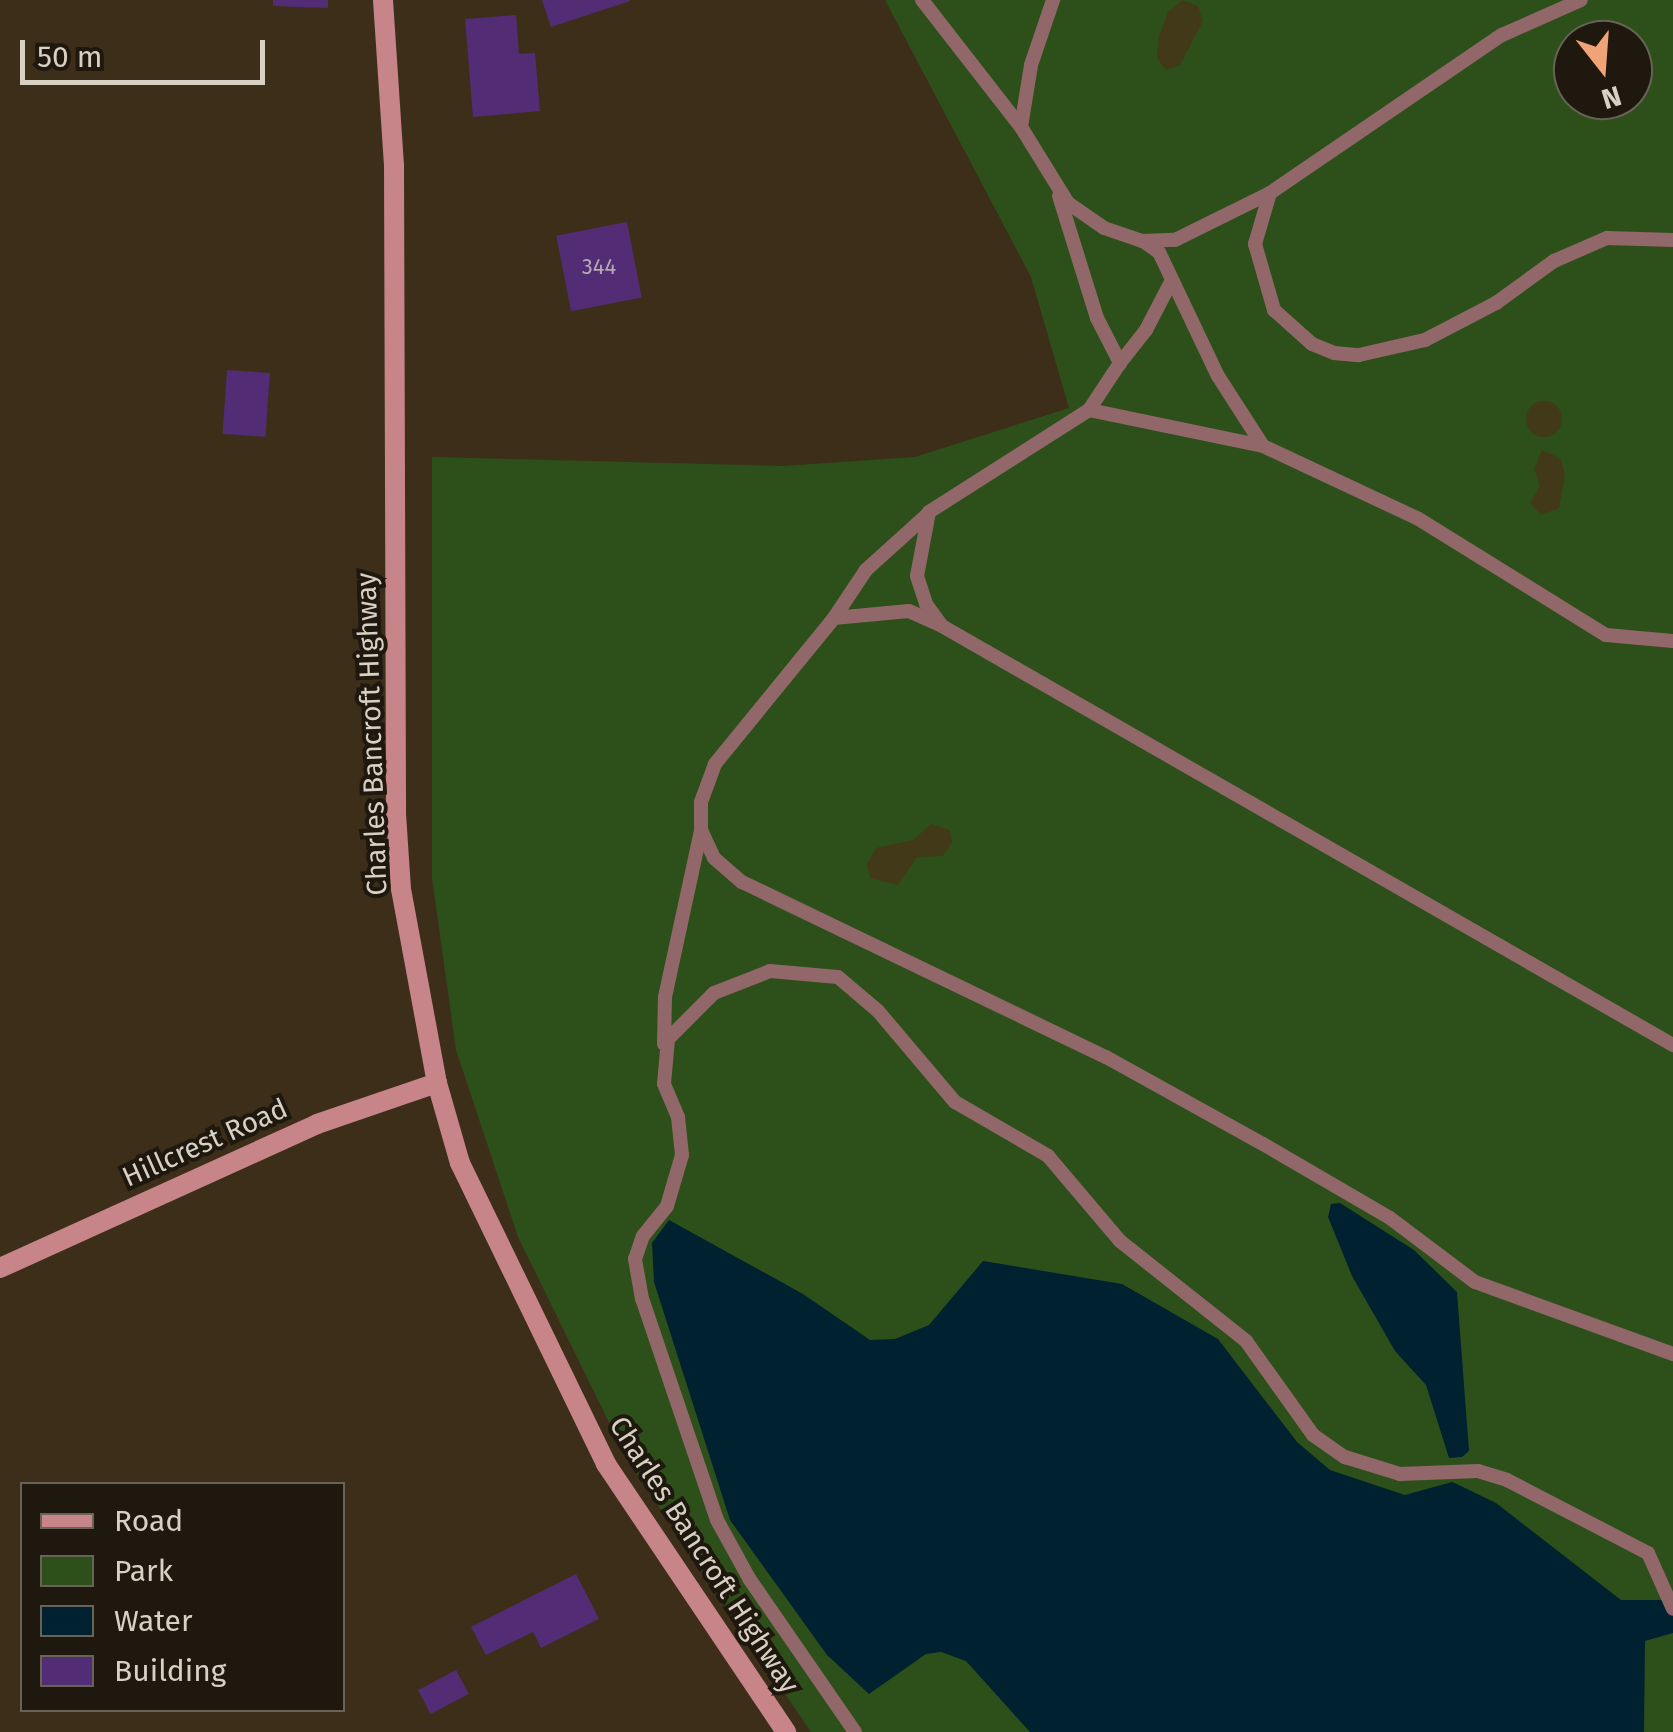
<!DOCTYPE html>
<style>
body{margin:0}
#map{position:relative;width:1673px;height:1732px;overflow:hidden;background:#3d2e1a;font-family:"Fira Sans",sans-serif}
div>[style]{position:absolute}
.green>*{inset:0;background:#2d501b}
.sand>*{inset:0;background:#413918}
.round{border-radius:50%}
.water>*{inset:0;background:#002130}
.building>*{inset:0;background:#522d75;transform-origin:0 0}
.lane>*{height:14px;margin:-7px;padding:0 7px;transform-origin:7px;border-radius:7px;background:#91676a}
.secondary>*{height:20px;margin:-10px;padding:0 10px;transform-origin:10px;border-radius:10px;background:#c78589}
span{translate:-50% -50%;white-space:nowrap;text-align:center;line-height:1.15;-webkit-text-stroke:8px #1e180f;paint-order:stroke}
.number-label{font-size:22px;color:#b7a7b0}
.number-label span{-webkit-text-stroke-width:0}
.street-label{font-size:28px;color:#d9d0c4}
.legend{position:absolute;left:20px;top:1482px;width:325px;height:230px;box-sizing:border-box;background:#1e180f;border:2px solid #696257;margin:0;padding:12px 18px;list-style:none;font-size:30px;color:#d9d0c4}
.legend li{display:flex;align-items:center;gap:20px;height:50px}
.legend b{width:50px;border:2px solid #696257}
.north{position:absolute;left:1553px;top:20px;width:100px;height:100px;box-sizing:border-box;background:#1e180f;border:2px solid #696257;border-radius:50%;rotate:163deg;font-size:28px;font-weight:700;line-height:40px;text-align:center;color:#d9d0c4}
.north::after{content:'';display:block;margin:auto;width:35px;height:45px;background:#efa377;clip-path:polygon(50% 0,100% 100%,50% 72%,0 100%)}
.scale{position:absolute;left:20px;top:40px;width:245px;height:45px;box-sizing:border-box;border:5px solid #d9d0c4;border-top:0;padding-left:12px;font-size:30px;line-height:35px;white-space:nowrap;color:#d9d0c4;-webkit-text-stroke:8px #1e180f;paint-order:stroke}
</style>
<div id="map">
<div class="green">
<i style="clip-path:polygon(evenodd,885px 0,1673px 0,1673px 1732px,811px 1732px,628px 1461px,518px 1237px,456px 1050px,432px 878px,432px 457px,783px 466px,915px 457px,1069px 408px,1031px 277px,885px 0,1573px 40px,1633px 40px,1633px 100px,1573px 100px,1573px 40px)"></i>
</div>
<div class="sand">
<i style="clip-path:polygon(1183px 0,1198px 6px,1203px 21px,1180px 65px,1166px 70px,1157px 58px,1158px 39px,1168px 12px)"></i>
<i class="round" style="left:1526px;top:401px;width:36px;height:36px"></i>
<i style="clip-path:polygon(1542px 450px,1560px 458px,1565px 474px,1559px 508px,1541px 515px,1530px 503px,1540px 486px,1534px 469px)"></i>
<i style="clip-path:polygon(931px 824px,950px 830px,952px 842px,943px 856px,917px 857px,898px 885px,870px 878px,867px 864px,876px 848px,913px 840px)"></i>
</div>
<div class="water">
<i style="clip-path:polygon(1340px 1203px,1414px 1250px,1457px 1292px,1469px 1451px,1462px 1457px,1449px 1458px,1426px 1385px,1395px 1351px,1352px 1276px,1328px 1217px,1331px 1204px)"></i>
<i style="clip-path:polygon(669px 1220px,803px 1294px,870px 1340px,895px 1339px,929px 1325px,983px 1261px,1122px 1284px,1218px 1339px,1297px 1442px,1330px 1470px,1405px 1495px,1452px 1482px,1463px 1487px,1496px 1503px,1621px 1600px,1673px 1600px,1673px 1633px,1645px 1641px,1644px 1732px,1030px 1732px,966px 1661px,941px 1652px,926px 1654px,869px 1694px,827px 1655px,730px 1520px,654px 1282px,652px 1243px)"></i>
</div>
<div class="building">
<i style="clip-path:polygon(273px 0,328px 0,328px 8px,273px 6px)"></i>
<i style="clip-path:polygon(542px 0,630px 0,630px 1px,551px 27px)"></i>
<i style="clip-path:polygon(516px 15px,519px 54px,535px 53px,540px 111px,473px 117px,465px 19px)"></i>
<i style="left:627px;top:222px;width:77px;height:72px;rotate:79deg"></i>
<i style="left:227px;top:370px;width:43px;height:64px;rotate:4deg"></i>
<i style="clip-path:polygon(576px 1574px,599px 1619px,541px 1648px,533px 1632px,486px 1655px,471px 1627px)"></i>
<i style="left:456px;top:1670px;width:27px;height:43px;rotate:62deg"></i>
</div>
<div class="lane">
<i style="left:922px;top:0;width:161px;rotate:52.1deg"></i>
<i style="left:1021px;top:127px;width:89px;rotate:58.3deg"></i>
<i style="left:1068px;top:203px;width:44px;rotate:34.8deg"></i>
<i style="left:1104px;top:228px;width:40px;rotate:18.9deg"></i>
<i style="left:1142px;top:241px;width:33px;rotate:-2deg"></i>
<i style="left:1175px;top:240px;width:106px;rotate:-26.3deg"></i>
<i style="left:1270px;top:193px;width:281px;rotate:-34.3deg"></i>
<i style="left:1502px;top:35px;width:86px;rotate:-23.9deg"></i>
<i style="left:1021px;top:127px;width:63px;rotate:-80.8deg"></i>
<i style="left:1031px;top:65px;width:69px;rotate:-71.3deg"></i>
<i style="left:1270px;top:193px;width:53px;rotate:106.4deg"></i>
<i style="left:1255px;top:244px;width:69px;rotate:73.9deg"></i>
<i style="left:1274px;top:310px;width:51px;rotate:41.8deg"></i>
<i style="left:1312px;top:344px;width:24px;rotate:22deg"></i>
<i style="left:1334px;top:353px;width:25px;rotate:5deg"></i>
<i style="left:1359px;top:355px;width:68px;rotate:-12.8deg"></i>
<i style="left:1425px;top:340px;width:80px;rotate:-27.5deg"></i>
<i style="left:1496px;top:303px;width:72px;rotate:-35.9deg"></i>
<i style="left:1554px;top:261px;width:58px;rotate:-23.5deg"></i>
<i style="left:1607px;top:238px;width:66px;rotate:1.7deg"></i>
<i style="left:1059px;top:196px;width:128px;rotate:72.7deg"></i>
<i style="left:1097px;top:318px;width:51px;rotate:62.9deg"></i>
<i style="left:1120px;top:363px;width:42px;rotate:-51.8deg"></i>
<i style="left:1146px;top:330px;width:54px;rotate:-62.5deg"></i>
<i style="left:1143px;top:241px;width:19px;rotate:35deg"></i>
<i style="left:1159px;top:252px;width:137px;rotate:64.6deg"></i>
<i style="left:1218px;top:376px;width:83px;rotate:57.3deg"></i>
<i style="left:1263px;top:446px;width:170px;rotate:25.1deg"></i>
<i style="left:1417px;top:518px;width:222px;rotate:31.8deg"></i>
<i style="left:1606px;top:635px;width:67px;rotate:5.1deg"></i>
<i style="left:1089px;top:410px;width:56px;rotate:-56.6deg"></i>
<i style="left:1263px;top:446px;width:178px;rotate:-168.3deg"></i>
<i style="left:1089px;top:410px;width:190px;rotate:147.5deg"></i>
<i style="left:929px;top:512px;width:65px;rotate:100.6deg"></i>
<i style="left:917px;top:576px;width:29px;rotate:72deg"></i>
<i style="left:926px;top:604px;width:27px;rotate:54deg"></i>
<i style="left:942px;top:626px;width:843px;rotate:29.82deg"></i>
<i style="left:929px;top:513px;width:85px;rotate:137.9deg"></i>
<i style="left:866px;top:570px;width:58px;rotate:123.7deg"></i>
<i style="left:834px;top:618px;width:75px;rotate:-5.3deg"></i>
<i style="left:909px;top:611px;width:35px;rotate:24deg"></i>
<i style="left:834px;top:618px;width:188px;rotate:129.2deg"></i>
<i style="left:715px;top:764px;width:40px;rotate:110.2deg"></i>
<i style="left:701px;top:802px;width:28px;rotate:90deg"></i>
<i style="left:701px;top:830px;width:31px;rotate:65deg"></i>
<i style="left:714px;top:858px;width:37px;rotate:41deg"></i>
<i style="left:742px;top:882px;width:404px;rotate:25.7deg"></i>
<i style="left:1106px;top:1057px;width:179px;rotate:29deg"></i>
<i style="left:1263px;top:1144px;width:147px;rotate:30.2deg"></i>
<i style="left:1390px;top:1218px;width:106px;rotate:37deg"></i>
<i style="left:1475px;top:1282px;width:211px;rotate:20deg"></i>
<i style="left:664px;top:1044px;width:47px;rotate:-88.8deg"></i>
<i style="left:665px;top:997px;width:171px;rotate:-77.8deg"></i>
<i style="left:855px;top:1732px;width:185px;rotate:-124.6deg"></i>
<i style="left:750px;top:1580px;width:68px;rotate:-118.8deg"></i>
<i style="left:717px;top:1520px;width:233px;rotate:-108.7deg"></i>
<i style="left:642px;top:1299px;width:41px;rotate:-99.9deg"></i>
<i style="left:635px;top:1259px;width:24px;rotate:-71deg"></i>
<i style="left:643px;top:1236px;width:38px;rotate:-51deg"></i>
<i style="left:667px;top:1206px;width:53px;rotate:-73.6deg"></i>
<i style="left:682px;top:1155px;width:38px;rotate:-96deg"></i>
<i style="left:678px;top:1117px;width:36px;rotate:-113deg"></i>
<i style="left:664px;top:1084px;width:45px;rotate:-84.9deg"></i>
<i style="left:668px;top:1039px;width:65px;rotate:-45deg"></i>
<i style="left:714px;top:993px;width:60px;rotate:-21.4deg"></i>
<i style="left:770px;top:971px;width:68px;rotate:5deg"></i>
<i style="left:838px;top:977px;width:52px;rotate:40.4deg"></i>
<i style="left:878px;top:1011px;width:119px;rotate:49.8deg"></i>
<i style="left:955px;top:1102px;width:108px;rotate:30.1deg"></i>
<i style="left:1048px;top:1156px;width:111px;rotate:49.7deg"></i>
<i style="left:1120px;top:1241px;width:161px;rotate:38.4deg"></i>
<i style="left:1246px;top:1341px;width:115px;rotate:54.5deg"></i>
<i style="left:1313px;top:1435px;width:39px;rotate:35deg"></i>
<i style="left:1345px;top:1457px;width:58px;rotate:17.2deg"></i>
<i style="left:1400px;top:1474px;width:78px;rotate:-2.2deg"></i>
<i style="left:1478px;top:1471px;width:30px;rotate:17deg"></i>
<i style="left:1507px;top:1480px;width:159px;rotate:27.4deg"></i>
<i style="left:1648px;top:1553px;width:61px;rotate:65.9deg"></i>
</div>
<div class="secondary">
<i style="left:383px;top:0;width:165px;rotate:86.2deg"></i>
<i style="left:394px;top:165px;width:649px;rotate:89.82deg"></i>
<i style="left:396px;top:814px;width:75px;rotate:86.2deg"></i>
<i style="left:401px;top:889px;width:197px;rotate:79.5deg"></i>
<i style="left:437px;top:1083px;width:83px;rotate:74deg"></i>
<i style="left:460px;top:1163px;width:335px;rotate:64.1deg"></i>
<i style="left:606px;top:1464px;width:323px;rotate:56.1deg"></i>
<i style="left:0;top:1268px;width:348px;rotate:-24.4deg"></i>
<i style="left:317px;top:1124px;width:127px;rotate:-18.9deg"></i>
</div>
<div class="number-label">
<span style="left:599px;top:267px">344</span>
</div>
<div class="street-label">
<span style="left:372px;top:734px;rotate:-92deg">Charles Bancroft Highway</span>
<span style="left:205px;top:1143px;rotate:-24deg">Hillcrest Road</span>
<span style="left:704px;top:1555px;rotate:57deg">Charles Bancroft Highway</span>
</div>
<ul class="legend">
<li><b style="height:12px;background:#c78589"></b>Road</li>
<li><b style="height:28px;background:#2d501b"></b>Park</li>
<li><b style="height:28px;background:#002130"></b>Water</li>
<li><b style="height:28px;background:#522d75"></b>Building</li>
</ul>
<div class="north">N</div>
<div class="scale">50 m</div>
</div>
